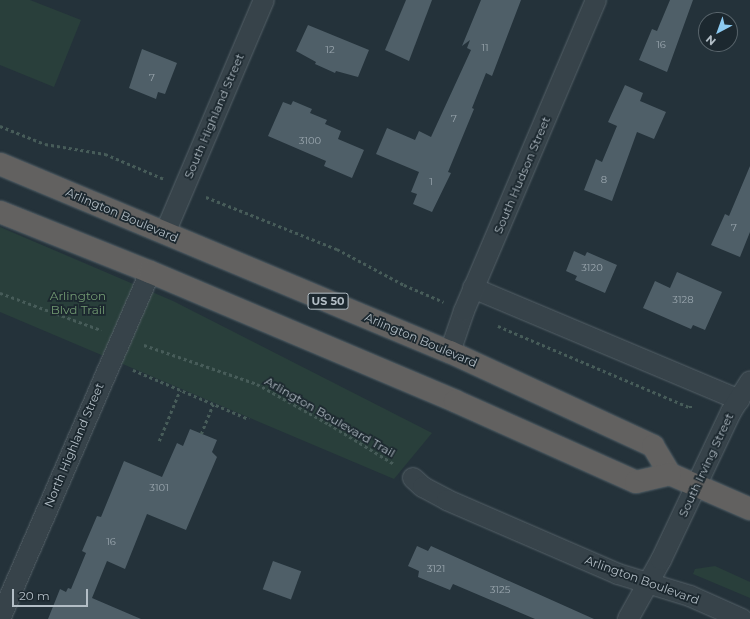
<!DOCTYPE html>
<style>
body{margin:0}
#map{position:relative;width:750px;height:619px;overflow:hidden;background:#24323a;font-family:Montserrat,sans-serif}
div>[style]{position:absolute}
.green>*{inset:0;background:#293f3b}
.building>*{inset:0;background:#4f5f68;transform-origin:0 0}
.path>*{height:2.5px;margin-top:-1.25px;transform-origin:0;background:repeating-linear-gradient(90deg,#475c59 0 3px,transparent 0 6px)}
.roads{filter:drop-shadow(0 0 1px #556168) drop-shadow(0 0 1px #556168)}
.minor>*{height:20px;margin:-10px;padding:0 10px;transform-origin:10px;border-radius:10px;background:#37434a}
.trunk>*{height:22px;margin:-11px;padding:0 11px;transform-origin:11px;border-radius:11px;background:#626160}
span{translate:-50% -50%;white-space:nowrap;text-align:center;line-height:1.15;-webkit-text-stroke:3.5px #1c282f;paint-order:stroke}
.number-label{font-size:10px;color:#9aa6ae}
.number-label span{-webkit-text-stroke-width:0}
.shield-label span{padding:1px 3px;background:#1c282f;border:1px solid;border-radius:3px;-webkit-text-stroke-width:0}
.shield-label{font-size:11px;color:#b3bec6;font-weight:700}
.street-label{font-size:12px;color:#b3bec6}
.park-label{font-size:12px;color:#729a72}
.north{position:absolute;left:698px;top:12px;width:40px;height:40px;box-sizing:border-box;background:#1c282f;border:1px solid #58646b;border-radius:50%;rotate:221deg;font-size:11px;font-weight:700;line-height:16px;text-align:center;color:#b3bec6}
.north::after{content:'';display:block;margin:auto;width:14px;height:18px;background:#8ccaf1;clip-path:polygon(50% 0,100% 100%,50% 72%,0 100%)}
.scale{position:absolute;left:12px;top:589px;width:76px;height:18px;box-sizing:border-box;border:2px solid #b3bec6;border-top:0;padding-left:5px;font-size:12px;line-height:14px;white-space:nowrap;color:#b3bec6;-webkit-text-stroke:3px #1c282f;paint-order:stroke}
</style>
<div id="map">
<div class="green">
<i style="clip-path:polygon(0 0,30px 0,81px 20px,54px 87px,0 65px)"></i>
<i style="clip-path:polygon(0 227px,173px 301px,432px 433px,394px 479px,0 312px)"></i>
<i style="clip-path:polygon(715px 566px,750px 582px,750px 598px,693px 574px,695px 569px)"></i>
</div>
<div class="building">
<i style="clip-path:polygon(406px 0,432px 0,409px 61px,385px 50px)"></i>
<i style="clip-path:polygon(481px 0,521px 0,492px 76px,486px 73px,472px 108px,474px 109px,448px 172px,451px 173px,432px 212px,413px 204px,417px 194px,411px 192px,419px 172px,376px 154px,387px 128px,415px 140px,419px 131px,431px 137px,471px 50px,467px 48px,470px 40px,462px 46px)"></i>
<i style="clip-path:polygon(670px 0,693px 0,667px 72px,639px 60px,652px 29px,657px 31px)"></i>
<i style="clip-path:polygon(308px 25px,369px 50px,358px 77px,336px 71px,335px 73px,315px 64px,316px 62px,296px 51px)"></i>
<i style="clip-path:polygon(142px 49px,177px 63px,165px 94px,158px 92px,156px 99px,129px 88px)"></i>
<i style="clip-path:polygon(625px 85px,643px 93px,640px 101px,666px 112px,654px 139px,637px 132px,612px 201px,584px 190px,596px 159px,602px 162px,617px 126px,608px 122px)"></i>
<i style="clip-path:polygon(293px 101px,312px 109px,310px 113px,327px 120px,325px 124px,341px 131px,338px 139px,364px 150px,352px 178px,324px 166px,326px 161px,268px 136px,283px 102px,291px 105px)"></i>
<i style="clip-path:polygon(750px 166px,750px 232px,740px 257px,711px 245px,725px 214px,729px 216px)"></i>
<i style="clip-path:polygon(574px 251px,585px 256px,587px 252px,617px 265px,605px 293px,575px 280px,577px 276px,566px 271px)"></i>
<i style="clip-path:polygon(677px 272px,722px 292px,705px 330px,693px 325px,691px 329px,643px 308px,655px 281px,670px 288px)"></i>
<i style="clip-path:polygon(190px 429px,217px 440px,212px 452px,217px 457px,186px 530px,147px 514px,125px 569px,107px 561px,92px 598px,141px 619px,48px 619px,60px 589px,66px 592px,68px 588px,71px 589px,86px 553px,82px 551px,97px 516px,101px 517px,124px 461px,162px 477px,177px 443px,183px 446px)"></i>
<i style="clip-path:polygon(417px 546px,428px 551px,431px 546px,594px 619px,535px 619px,453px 584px,450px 590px,418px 577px,419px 571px,408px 566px)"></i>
<i style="left:273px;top:561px;width:30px;height:30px;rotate:20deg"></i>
</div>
<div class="path">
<i style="left:0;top:126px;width:48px;rotate:21.8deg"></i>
<i style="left:45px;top:144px;width:61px;rotate:9.5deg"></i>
<i style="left:105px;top:154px;width:64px;rotate:23deg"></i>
<i style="left:206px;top:197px;width:141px;rotate:21.7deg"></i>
<i style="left:337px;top:249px;width:76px;rotate:28.2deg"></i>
<i style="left:404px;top:285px;width:43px;rotate:23deg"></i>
<i style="left:0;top:293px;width:108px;rotate:20.1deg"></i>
<i style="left:498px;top:326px;width:207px;rotate:23deg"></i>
<i style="left:689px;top:407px;width:5px"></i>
<i style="left:144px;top:345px;width:120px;rotate:19deg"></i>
<i style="left:257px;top:384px;width:82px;rotate:29.1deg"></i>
<i style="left:329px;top:424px;width:76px;rotate:31.6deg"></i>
<i style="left:133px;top:370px;width:126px;rotate:22.9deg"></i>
<i style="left:201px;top:434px;width:32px;rotate:-68deg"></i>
<i style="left:159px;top:441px;width:55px;rotate:-67.6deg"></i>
</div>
<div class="roads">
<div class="minor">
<i style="left:165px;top:233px;width:253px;rotate:-67deg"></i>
<i style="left:473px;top:288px;width:289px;rotate:22.8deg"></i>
<i style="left:450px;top:352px;width:43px;rotate:-71.1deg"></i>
<i style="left:464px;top:311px;width:338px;rotate:-67deg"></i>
<i style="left:413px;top:478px;width:13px;rotate:42deg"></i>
<i style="left:423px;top:487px;width:27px;rotate:28deg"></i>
<i style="left:447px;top:500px;width:186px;rotate:23.4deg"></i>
<i style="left:618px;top:574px;width:75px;rotate:17deg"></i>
<i style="left:690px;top:596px;width:57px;rotate:23.9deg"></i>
<i style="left:0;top:619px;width:378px;rotate:-66.6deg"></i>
<i style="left:628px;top:619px;width:68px;rotate:-60.8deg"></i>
<i style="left:661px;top:560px;width:164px;rotate:-64.7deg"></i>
<i style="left:731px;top:412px;width:36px;rotate:-58deg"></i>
</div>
<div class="trunk">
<i style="left:0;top:164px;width:488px;rotate:22.7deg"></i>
<i style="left:450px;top:352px;width:224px;rotate:24.8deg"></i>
<i style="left:653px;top:446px;width:33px;rotate:59deg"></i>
<i style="left:670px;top:474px;width:87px;rotate:23.6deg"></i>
<i style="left:0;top:212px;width:162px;rotate:21.8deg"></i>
<i style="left:150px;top:272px;width:331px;rotate:22.9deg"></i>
<i style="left:455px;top:401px;width:198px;rotate:24.1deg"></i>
<i style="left:636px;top:482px;width:35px;rotate:-13deg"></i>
</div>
</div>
<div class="number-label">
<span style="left:661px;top:45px">16</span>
<span style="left:485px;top:48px">11</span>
<span style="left:330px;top:50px">12</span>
<span style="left:152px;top:78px">7</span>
<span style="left:454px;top:119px">7</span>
<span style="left:310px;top:141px">3100</span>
<span style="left:604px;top:180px">8</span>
<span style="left:431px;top:182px">1</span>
<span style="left:734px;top:228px">7</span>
<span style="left:592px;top:268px">3120</span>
<span style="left:683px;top:300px">3128</span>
<span style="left:159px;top:488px">3101</span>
<span style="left:111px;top:542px">16</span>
<span style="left:436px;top:569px">3121</span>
<span style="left:500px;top:590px">3125</span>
</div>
<div class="shield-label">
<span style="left:328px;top:301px">US 50</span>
</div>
<div class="street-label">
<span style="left:214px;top:116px;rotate:-67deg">South Highland Street</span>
<span style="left:522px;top:175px;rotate:-67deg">South Hudson Street</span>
<span style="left:122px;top:215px;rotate:23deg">Arlington Boulevard</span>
<span style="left:421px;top:340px;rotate:23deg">Arlington Boulevard</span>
<span style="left:330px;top:417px;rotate:30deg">Arlington Boulevard Trail</span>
<span style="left:74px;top:445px;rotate:-67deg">North Highland Street</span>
<span style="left:706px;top:465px;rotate:-65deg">South Irving Street</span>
<span style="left:642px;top:580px;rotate:20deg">Arlington Boulevard</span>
</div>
<div class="park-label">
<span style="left:78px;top:303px">Arlington<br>Blvd Trail</span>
</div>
<div class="north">N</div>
<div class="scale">20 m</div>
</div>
